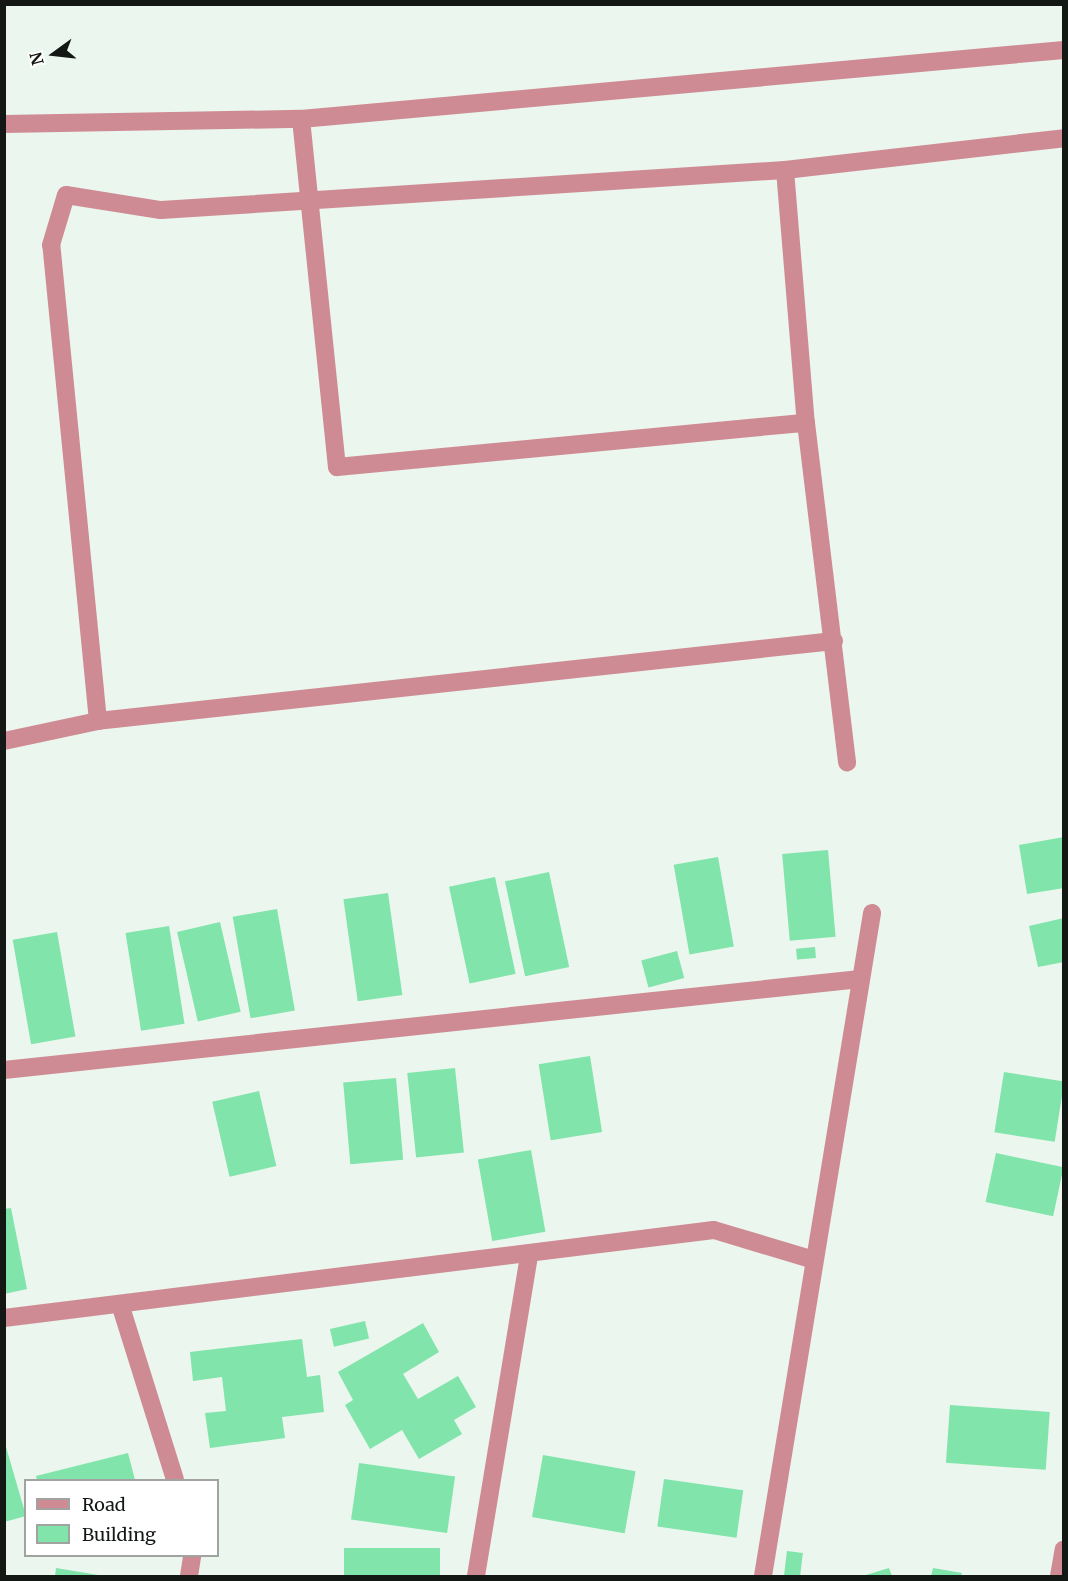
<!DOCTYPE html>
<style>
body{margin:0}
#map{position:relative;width:1068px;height:1581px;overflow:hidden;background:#eaf6ee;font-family:Merriweather,serif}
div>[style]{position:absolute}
.building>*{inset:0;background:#81e4aa;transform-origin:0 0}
.minor>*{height:18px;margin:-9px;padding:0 9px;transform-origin:9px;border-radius:9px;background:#cf8b93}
span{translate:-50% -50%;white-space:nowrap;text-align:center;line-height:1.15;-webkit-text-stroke:4.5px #fff;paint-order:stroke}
.frame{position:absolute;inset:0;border:6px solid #141815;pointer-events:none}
.legend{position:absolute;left:24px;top:1479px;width:195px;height:78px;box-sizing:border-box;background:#fff;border:2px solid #a1a3a1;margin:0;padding:8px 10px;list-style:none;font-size:18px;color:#141815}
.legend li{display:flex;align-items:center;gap:12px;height:30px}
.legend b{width:30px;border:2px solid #a1a3a1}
.north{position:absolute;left:24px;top:24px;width:60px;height:60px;-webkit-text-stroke:4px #fff;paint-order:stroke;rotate:255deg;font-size:16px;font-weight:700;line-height:24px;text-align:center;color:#141815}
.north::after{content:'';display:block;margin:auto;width:21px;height:27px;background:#141815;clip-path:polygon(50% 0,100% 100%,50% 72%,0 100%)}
</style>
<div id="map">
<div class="building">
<i style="clip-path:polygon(1064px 837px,1064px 888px,1027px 894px,1019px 845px)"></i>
<i style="left:828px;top:850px;width:87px;height:46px;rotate:85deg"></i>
<i style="left:718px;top:857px;width:91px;height:45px;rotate:80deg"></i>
<i style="left:549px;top:872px;width:97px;height:45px;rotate:78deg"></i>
<i style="left:495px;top:877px;width:99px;height:47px;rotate:78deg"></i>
<i style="left:388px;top:893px;width:103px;height:45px;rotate:82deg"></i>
<i style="left:277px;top:909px;width:103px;height:45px;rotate:80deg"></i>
<i style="clip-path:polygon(1064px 918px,1064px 962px,1038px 967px,1029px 926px)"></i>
<i style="left:220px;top:922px;width:92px;height:44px;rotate:77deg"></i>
<i style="left:169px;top:926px;width:99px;height:44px;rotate:81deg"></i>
<i style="left:57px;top:932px;width:106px;height:45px;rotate:80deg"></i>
<i style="left:815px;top:947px;width:11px;height:19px;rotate:85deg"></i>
<i style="left:677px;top:951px;width:28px;height:37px;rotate:75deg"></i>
<i style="left:590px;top:1056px;width:77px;height:52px;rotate:81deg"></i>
<i style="left:455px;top:1068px;width:85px;height:48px;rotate:84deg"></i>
<i style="left:1004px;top:1072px;width:61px;height:61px;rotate:9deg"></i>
<i style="left:396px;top:1078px;width:82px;height:53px;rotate:85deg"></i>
<i style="left:259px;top:1091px;width:77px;height:48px;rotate:77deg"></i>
<i style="left:531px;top:1150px;width:83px;height:54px;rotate:80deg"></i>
<i style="left:996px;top:1153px;width:69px;height:50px;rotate:12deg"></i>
<i style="clip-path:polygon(11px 1208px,27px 1289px,4px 1294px,4px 1209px)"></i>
<i style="left:365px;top:1321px;width:18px;height:36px;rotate:77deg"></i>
<i style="clip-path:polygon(423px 1323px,439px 1352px,403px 1374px,418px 1399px,458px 1376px,476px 1407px,454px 1420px,462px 1434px,419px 1459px,402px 1430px,370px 1449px,345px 1405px,353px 1400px,338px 1372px)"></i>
<i style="clip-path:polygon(302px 1339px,307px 1377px,320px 1375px,324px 1412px,282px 1417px,285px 1438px,210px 1448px,205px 1413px,226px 1411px,222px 1377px,193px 1381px,190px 1352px)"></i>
<i style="left:950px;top:1405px;width:100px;height:58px;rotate:4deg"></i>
<i style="clip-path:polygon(4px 1440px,26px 1516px,4px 1522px)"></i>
<i style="clip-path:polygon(128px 1453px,135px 1480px,37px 1480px,36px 1476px)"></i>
<i style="left:543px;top:1455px;width:94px;height:63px;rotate:10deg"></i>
<i style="left:359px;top:1463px;width:97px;height:57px;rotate:8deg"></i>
<i style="left:664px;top:1479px;width:80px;height:48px;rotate:8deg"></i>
<i style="left:440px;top:1548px;width:28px;height:96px;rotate:90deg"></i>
<i style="left:787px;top:1551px;width:16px;height:25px;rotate:7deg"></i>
<i style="clip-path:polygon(56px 1568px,98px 1575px,98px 1576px,55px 1576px)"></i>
<i style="clip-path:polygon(889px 1568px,892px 1576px,867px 1576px,866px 1575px)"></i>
<i style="clip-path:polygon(933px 1568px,962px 1573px,961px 1576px,931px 1576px)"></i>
</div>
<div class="minor">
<i style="left:301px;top:119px;width:350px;rotate:84.1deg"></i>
<i style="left:337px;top:467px;width:471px;rotate:-5.4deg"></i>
<i style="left:4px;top:124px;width:297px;rotate:-1deg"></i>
<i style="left:301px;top:119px;width:766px;rotate:-5.17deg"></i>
<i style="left:785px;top:170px;width:254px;rotate:85.3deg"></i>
<i style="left:806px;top:423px;width:342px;rotate:83.1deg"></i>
<i style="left:834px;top:641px;width:740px;rotate:173.8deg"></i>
<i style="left:98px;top:721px;width:478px;rotate:-95.6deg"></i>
<i style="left:51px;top:245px;width:52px;rotate:-73.3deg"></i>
<i style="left:66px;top:195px;width:96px;rotate:9deg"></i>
<i style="left:161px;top:210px;width:625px;rotate:-3.67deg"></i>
<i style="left:785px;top:170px;width:281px;rotate:-6.5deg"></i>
<i style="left:4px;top:741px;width:96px;rotate:-12deg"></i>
<i style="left:4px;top:1070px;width:861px;rotate:-6.07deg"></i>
<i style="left:120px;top:1304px;width:184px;rotate:72.6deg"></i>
<i style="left:4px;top:1318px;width:715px;rotate:-7.07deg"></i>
<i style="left:714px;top:1230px;width:104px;rotate:16.7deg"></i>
<i style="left:189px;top:1576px;width:20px;rotate:-81deg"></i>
<i style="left:476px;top:1576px;width:325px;rotate:-80.6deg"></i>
<i style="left:763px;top:1576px;width:672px;rotate:-80.66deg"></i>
<i style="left:1059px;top:1576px;width:27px;rotate:-80deg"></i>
</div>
<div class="frame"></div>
<ul class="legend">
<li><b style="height:8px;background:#cf8b93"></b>Road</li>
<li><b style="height:16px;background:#81e4aa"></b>Building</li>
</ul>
<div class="north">N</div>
</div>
